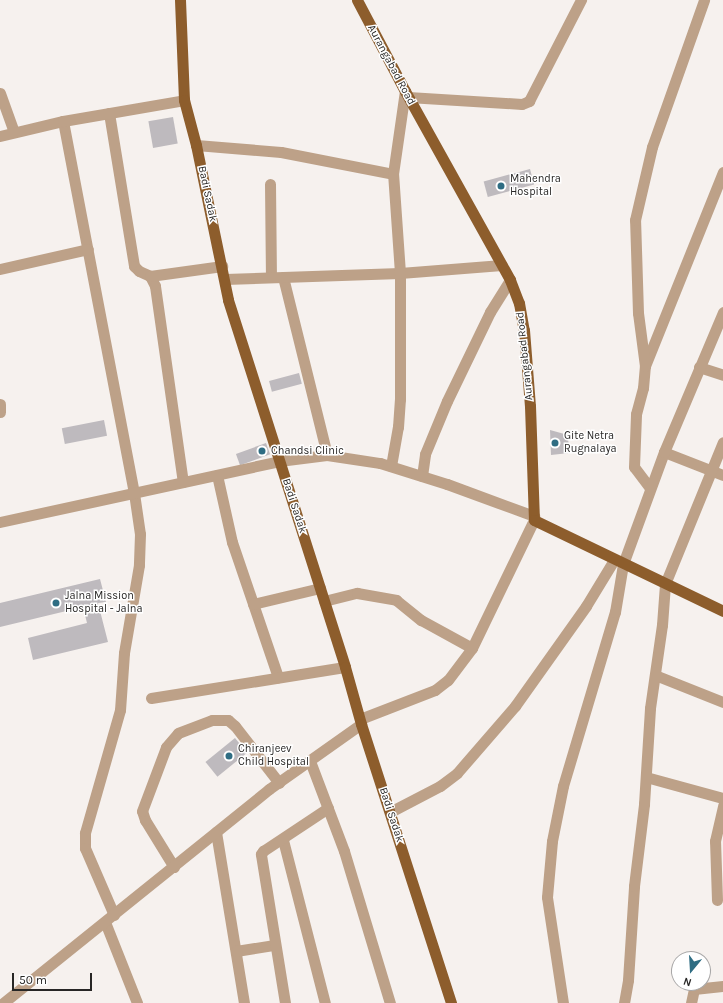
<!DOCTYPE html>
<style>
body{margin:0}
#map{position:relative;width:723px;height:1003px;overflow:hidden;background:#f6f1ee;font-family:Karla,sans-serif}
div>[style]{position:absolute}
.building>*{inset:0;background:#bebabe;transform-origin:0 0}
.minor>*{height:11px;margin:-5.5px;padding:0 5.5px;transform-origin:5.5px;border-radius:5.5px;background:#bda188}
.primary>*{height:11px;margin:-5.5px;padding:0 5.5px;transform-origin:5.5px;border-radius:5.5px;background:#8d5d2c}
.dots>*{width:11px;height:11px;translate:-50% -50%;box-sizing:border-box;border:2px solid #fff;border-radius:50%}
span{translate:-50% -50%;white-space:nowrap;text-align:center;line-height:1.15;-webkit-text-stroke:3px #fff;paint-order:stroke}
.street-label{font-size:11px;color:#272625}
.poi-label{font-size:11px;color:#272625}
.left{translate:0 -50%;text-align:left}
.north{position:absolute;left:671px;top:951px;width:40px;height:40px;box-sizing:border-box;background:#fff;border:1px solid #a9a8a8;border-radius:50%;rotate:198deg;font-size:11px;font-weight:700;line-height:16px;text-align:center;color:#272625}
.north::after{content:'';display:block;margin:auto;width:14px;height:18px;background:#2f6d83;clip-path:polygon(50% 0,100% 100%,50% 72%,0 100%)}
.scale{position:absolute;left:12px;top:973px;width:80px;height:18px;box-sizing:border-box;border:2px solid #272625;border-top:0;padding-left:5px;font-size:12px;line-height:14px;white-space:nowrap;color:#272625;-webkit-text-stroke:3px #fff;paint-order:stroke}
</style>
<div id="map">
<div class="building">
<i style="left:173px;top:117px;width:27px;height:25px;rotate:80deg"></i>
<i style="left:530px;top:169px;width:16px;height:48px;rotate:75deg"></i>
<i style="left:299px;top:373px;width:11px;height:31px;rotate:75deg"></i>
<i style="left:104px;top:420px;width:16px;height:43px;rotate:79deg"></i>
<i style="clip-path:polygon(550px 430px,568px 435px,569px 453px,551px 455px)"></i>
<i style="left:266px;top:443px;width:12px;height:32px;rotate:70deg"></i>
<i style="clip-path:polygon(100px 579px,106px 602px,98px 603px,108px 642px,33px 660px,28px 638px,87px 623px,83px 607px,0 627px,0 603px)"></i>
<i style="left:235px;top:738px;width:19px;height:38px;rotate:51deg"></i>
</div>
<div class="minor">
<i style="left:0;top:93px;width:41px;rotate:70.3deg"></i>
<i style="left:408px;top:97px;width:114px;rotate:3.5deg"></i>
<i style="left:522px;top:104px;width:8px;rotate:-23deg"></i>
<i style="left:529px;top:101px;width:114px;rotate:-62.8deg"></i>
<i style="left:109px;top:113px;width:155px;rotate:80.7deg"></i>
<i style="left:134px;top:266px;width:7px;rotate:45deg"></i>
<i style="left:139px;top:271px;width:12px;rotate:24deg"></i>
<i style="left:150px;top:276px;width:11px;rotate:63deg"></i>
<i style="left:155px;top:286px;width:198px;rotate:81.9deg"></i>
<i style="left:63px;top:121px;width:379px;rotate:79.2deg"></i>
<i style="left:134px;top:493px;width:41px;rotate:81.7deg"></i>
<i style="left:140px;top:534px;width:31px;rotate:92deg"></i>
<i style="left:139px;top:565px;width:89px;rotate:99.7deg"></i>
<i style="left:124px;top:653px;width:57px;rotate:94deg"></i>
<i style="left:120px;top:710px;width:128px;rotate:105.9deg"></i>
<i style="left:85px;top:833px;width:15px;rotate:90deg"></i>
<i style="left:85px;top:848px;width:73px;rotate:66.6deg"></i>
<i style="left:0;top:136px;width:65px;rotate:-13.4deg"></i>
<i style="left:63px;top:121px;width:123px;rotate:-9.8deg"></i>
<i style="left:196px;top:145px;width:85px;rotate:4.7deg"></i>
<i style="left:281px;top:152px;width:114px;rotate:11.1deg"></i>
<i style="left:270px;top:184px;width:93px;rotate:89.4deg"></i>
<i style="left:0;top:269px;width:90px;rotate:-12.8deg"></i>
<i style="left:150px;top:276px;width:73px;rotate:-7.9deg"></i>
<i style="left:283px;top:277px;width:183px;rotate:76.1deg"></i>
<i style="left:225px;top:279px;width:175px;rotate:-2deg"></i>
<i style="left:400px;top:273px;width:102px;rotate:-4.5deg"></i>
<i style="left:645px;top:366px;width:209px;rotate:-68.1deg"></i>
<i style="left:699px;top:367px;width:25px;rotate:18deg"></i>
<i style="left:0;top:404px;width:8px;rotate:90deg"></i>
<i style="left:664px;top:452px;width:63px;rotate:21.3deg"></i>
<i style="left:391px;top:466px;width:40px;rotate:-80deg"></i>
<i style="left:398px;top:427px;width:28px;rotate:-86deg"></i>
<i style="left:400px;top:399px;width:126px;rotate:-90deg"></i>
<i style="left:400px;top:273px;width:99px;rotate:-94deg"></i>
<i style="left:393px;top:174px;width:84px;rotate:-81.8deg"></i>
<i style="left:217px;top:475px;width:69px;rotate:77.4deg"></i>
<i style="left:232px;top:542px;width:143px;rotate:71.2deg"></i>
<i style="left:422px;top:476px;width:22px;rotate:-82deg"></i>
<i style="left:425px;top:454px;width:57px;rotate:-67.5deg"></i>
<i style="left:447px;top:401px;width:99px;rotate:-64.2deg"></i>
<i style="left:490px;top:312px;width:38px;rotate:-58deg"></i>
<i style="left:650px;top:488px;width:26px;rotate:-127deg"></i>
<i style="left:634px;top:467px;width:53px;rotate:-87.8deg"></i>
<i style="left:636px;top:414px;width:27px;rotate:-75deg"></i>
<i style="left:643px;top:388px;width:22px;rotate:-85deg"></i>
<i style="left:645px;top:366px;width:53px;rotate:-97.5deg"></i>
<i style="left:638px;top:313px;width:93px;rotate:-91.8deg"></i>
<i style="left:635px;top:220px;width:75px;rotate:-76.9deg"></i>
<i style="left:652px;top:147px;width:156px;rotate:-70.5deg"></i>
<i style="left:0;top:522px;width:286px;rotate:-12.3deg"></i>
<i style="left:279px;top:461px;width:48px;rotate:-7.1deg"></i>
<i style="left:327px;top:455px;width:54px;rotate:8.6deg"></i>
<i style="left:380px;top:463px;width:70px;rotate:17.4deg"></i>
<i style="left:447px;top:484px;width:93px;rotate:20.2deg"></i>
<i style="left:324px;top:601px;width:34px;rotate:-14deg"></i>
<i style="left:357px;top:593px;width:40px;rotate:10deg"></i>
<i style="left:396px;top:600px;width:32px;rotate:39deg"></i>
<i style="left:421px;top:620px;width:58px;rotate:28.8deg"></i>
<i style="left:253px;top:604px;width:69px;rotate:-13.4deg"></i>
<i style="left:655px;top:675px;width:73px;rotate:21.7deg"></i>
<i style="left:151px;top:698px;width:196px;rotate:-9.1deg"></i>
<i style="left:360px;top:719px;width:80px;rotate:-21.1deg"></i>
<i style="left:435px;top:690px;width:16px;rotate:-38deg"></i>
<i style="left:448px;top:680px;width:40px;rotate:-53deg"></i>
<i style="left:472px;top:648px;width:142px;rotate:-64.2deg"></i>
<i style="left:310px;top:761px;width:96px;rotate:69.3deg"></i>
<i style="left:344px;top:851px;width:159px;rotate:73.2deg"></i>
<i style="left:646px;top:777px;width:80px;rotate:15.3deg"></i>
<i style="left:390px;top:812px;width:56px;rotate:-27.5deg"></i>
<i style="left:440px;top:786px;width:21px;rotate:-37deg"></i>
<i style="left:457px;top:773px;width:89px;rotate:-49.1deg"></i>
<i style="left:515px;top:706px;width:123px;rotate:-54.6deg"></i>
<i style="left:586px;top:606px;width:54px;rotate:-58.7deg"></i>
<i style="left:216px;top:832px;width:173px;rotate:80.7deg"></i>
<i style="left:283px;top:840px;width:168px;rotate:75.6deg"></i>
<i style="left:174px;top:867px;width:55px;rotate:-121.7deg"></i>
<i style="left:145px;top:820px;width:9px;rotate:-108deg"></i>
<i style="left:142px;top:811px;width:68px;rotate:-69.4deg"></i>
<i style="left:166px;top:747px;width:18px;rotate:-49deg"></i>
<i style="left:178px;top:733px;width:36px;rotate:-21deg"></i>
<i style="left:212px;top:720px;width:16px"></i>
<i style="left:228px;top:720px;width:9px;rotate:41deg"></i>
<i style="left:235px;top:726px;width:72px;rotate:52.3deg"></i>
<i style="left:717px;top:900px;width:59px;rotate:-91.9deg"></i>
<i style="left:715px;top:841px;width:37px;rotate:-77deg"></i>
<i style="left:105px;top:922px;width:87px;rotate:68.4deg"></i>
<i style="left:236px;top:951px;width:39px;rotate:-9deg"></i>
<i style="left:3px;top:1003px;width:341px;rotate:-38.8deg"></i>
<i style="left:269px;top:789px;width:113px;rotate:-35.2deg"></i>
<i style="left:285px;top:1003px;width:151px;rotate:-99.2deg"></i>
<i style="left:261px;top:854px;width:4px;rotate:-56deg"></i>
<i style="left:263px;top:851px;width:78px;rotate:-33.5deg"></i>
<i style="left:563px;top:1003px;width:107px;rotate:-98.6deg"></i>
<i style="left:547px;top:897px;width:56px;rotate:-84.9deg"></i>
<i style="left:552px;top:841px;width:56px;rotate:-78.7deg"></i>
<i style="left:563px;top:786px;width:182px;rotate:-73.4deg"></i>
<i style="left:615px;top:612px;width:49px;rotate:-80.5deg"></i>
<i style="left:623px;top:564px;width:119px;rotate:-69.9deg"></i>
<i style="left:664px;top:452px;width:152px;rotate:-67.1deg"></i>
<i style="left:624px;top:1003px;width:23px;rotate:-80deg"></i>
<i style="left:628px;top:980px;width:94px;rotate:-86.3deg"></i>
<i style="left:634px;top:886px;width:83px;rotate:-83deg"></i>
<i style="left:644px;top:804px;width:96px;rotate:-86.4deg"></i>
<i style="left:650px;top:708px;width:84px;rotate:-81.8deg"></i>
<i style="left:662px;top:625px;width:41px;rotate:-85.8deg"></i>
<i style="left:665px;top:584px;width:153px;rotate:-67.8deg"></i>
<i style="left:691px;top:1003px;width:14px;rotate:-78deg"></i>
<i style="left:694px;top:989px;width:29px;rotate:-6deg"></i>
</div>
<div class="primary">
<i style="left:180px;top:0;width:100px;rotate:87.7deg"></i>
<i style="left:184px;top:100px;width:47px;rotate:75.1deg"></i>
<i style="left:196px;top:145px;width:158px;rotate:78.3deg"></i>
<i style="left:228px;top:300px;width:385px;rotate:72.3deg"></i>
<i style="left:345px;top:667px;width:59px;rotate:74.3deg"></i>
<i style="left:361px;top:724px;width:293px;rotate:72.1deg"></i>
<i style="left:357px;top:0;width:103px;rotate:62.2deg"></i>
<i style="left:405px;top:91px;width:216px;rotate:60.9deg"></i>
<i style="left:510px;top:280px;width:25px;rotate:69deg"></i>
<i style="left:519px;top:303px;width:27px;rotate:80deg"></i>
<i style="left:524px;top:330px;width:76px;rotate:85.5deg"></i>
<i style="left:530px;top:406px;width:114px;rotate:88deg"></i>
<i style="left:534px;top:520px;width:210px;rotate:25.7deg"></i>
</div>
<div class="dots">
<i style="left:501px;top:186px;background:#2f6d83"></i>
<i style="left:555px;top:443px;background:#2f6d83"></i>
<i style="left:262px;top:451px;background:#2f6d83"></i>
<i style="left:56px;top:603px;background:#2f6d83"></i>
<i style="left:229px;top:756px;background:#2f6d83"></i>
</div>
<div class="street-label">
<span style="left:391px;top:65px;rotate:62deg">Aurangabad Road</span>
<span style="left:207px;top:194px;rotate:78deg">Badi Sadak</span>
<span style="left:525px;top:356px;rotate:-96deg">Aurangabad Road</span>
<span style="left:294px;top:506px;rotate:72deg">Badi Sadak</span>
<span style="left:391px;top:815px;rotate:72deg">Badi Sadak</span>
</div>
<div class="poi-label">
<span class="left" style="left:510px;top:186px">Mahendra<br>Hospital</span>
<span class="left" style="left:564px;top:443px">Gite Netra<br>Rugnalaya</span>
<span class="left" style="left:271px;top:451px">Chandsi Clinic</span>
<span class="left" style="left:65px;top:603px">Jalna Mission<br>Hospital - Jalna</span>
<span class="left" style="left:238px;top:756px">Chiranjeev<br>Child Hospital</span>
</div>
<div class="north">N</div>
<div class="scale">50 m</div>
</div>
